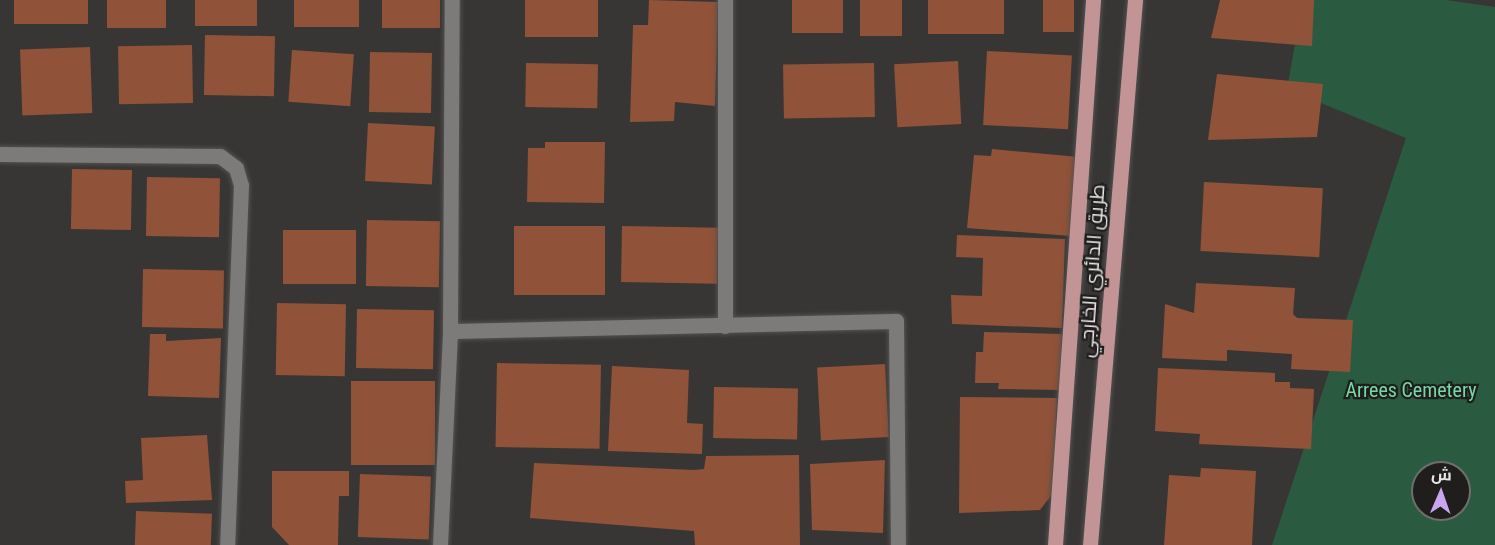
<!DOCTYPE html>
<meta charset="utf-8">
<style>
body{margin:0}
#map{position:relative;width:1495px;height:545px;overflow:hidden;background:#383634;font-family:"Roboto Condensed",Cairo,sans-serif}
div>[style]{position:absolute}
.green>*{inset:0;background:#2a5b41}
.building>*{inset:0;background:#905238;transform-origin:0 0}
.roads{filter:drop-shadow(0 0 2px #535251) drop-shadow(0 0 2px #535251)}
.minor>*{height:15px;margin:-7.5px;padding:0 7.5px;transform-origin:7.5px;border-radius:7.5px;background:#7d7b79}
.major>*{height:15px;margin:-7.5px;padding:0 7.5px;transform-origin:7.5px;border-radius:7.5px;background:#c39495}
span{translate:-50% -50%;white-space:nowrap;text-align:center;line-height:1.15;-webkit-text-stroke:4.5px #1f1e1d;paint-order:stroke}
.street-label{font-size:20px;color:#e8e7e6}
.park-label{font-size:20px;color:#76d9a3}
.north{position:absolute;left:1411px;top:461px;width:60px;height:60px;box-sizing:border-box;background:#1f1e1d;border:2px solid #6f6e6d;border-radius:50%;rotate:2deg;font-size:16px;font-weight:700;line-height:24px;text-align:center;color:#e8e7e6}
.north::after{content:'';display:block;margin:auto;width:21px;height:27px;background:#c7a6ef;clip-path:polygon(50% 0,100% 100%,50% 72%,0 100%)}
</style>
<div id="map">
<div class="green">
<i style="clip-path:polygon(evenodd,1303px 0,1446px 0,1495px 7px,1495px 545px,1272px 545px,1406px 138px,1287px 89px,1303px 0,1423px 473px,1459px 473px,1459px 509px,1423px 509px,1423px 473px)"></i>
</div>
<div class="building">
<i style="left:14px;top:0;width:74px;height:24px"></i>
<i style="left:107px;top:0;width:59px;height:28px"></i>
<i style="left:195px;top:0;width:62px;height:26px"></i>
<i style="left:294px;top:0;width:65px;height:27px"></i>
<i style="left:382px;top:0;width:58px;height:28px"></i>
<i style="left:525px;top:0;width:73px;height:37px"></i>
<i style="clip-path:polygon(649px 0,718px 2px,715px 106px,675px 102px,674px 121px,630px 122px,633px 25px,648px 25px)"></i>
<i style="left:792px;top:0;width:51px;height:33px"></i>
<i style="left:860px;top:0;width:42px;height:36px"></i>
<i style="left:928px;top:0;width:76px;height:34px"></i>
<i style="left:1043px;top:0;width:31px;height:32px"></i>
<i style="clip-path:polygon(1220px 0,1314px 0,1312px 46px,1211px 38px)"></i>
<i style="left:205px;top:35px;width:70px;height:60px;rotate:1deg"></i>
<i style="left:192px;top:45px;width:58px;height:74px;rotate:89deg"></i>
<i style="left:90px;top:47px;width:66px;height:70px;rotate:88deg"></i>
<i style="left:292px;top:50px;width:62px;height:52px;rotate:4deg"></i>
<i style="left:987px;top:51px;width:85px;height:74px;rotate:3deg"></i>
<i style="left:370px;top:52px;width:62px;height:60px;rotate:1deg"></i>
<i style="left:958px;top:61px;width:63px;height:64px;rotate:87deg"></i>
<i style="left:526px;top:63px;width:72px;height:44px;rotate:1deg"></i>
<i style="left:874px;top:63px;width:54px;height:91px;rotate:89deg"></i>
<i style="clip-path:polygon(1217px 74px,1323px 84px,1317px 137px,1208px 140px)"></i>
<i style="left:368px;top:123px;width:67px;height:58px;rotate:3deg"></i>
<i style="clip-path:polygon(545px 142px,605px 142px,604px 203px,527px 202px,528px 148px,545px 148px)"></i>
<i style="clip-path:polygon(992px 149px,1079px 157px,1071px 236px,967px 228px,974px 155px,991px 156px)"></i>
<i style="left:72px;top:169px;width:60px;height:60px;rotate:1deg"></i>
<i style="left:147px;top:177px;width:73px;height:59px;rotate:1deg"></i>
<i style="left:1204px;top:182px;width:119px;height:69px;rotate:3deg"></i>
<i style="left:367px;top:220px;width:73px;height:66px;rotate:1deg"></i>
<i style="left:514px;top:226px;width:91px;height:69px"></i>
<i style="left:622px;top:226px;width:96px;height:56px;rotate:1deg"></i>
<i style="left:283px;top:230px;width:73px;height:54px"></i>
<i style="clip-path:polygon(957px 235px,1065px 239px,1062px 328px,952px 324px,951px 295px,982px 296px,983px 258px,956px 257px)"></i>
<i style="left:143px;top:269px;width:81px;height:58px;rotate:1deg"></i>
<i style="clip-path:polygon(1196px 283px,1295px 288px,1293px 314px,1297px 318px,1353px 320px,1350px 372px,1291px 369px,1292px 354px,1227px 350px,1227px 361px,1162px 358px,1165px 304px,1194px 313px)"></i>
<i style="left:277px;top:303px;width:69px;height:72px;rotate:1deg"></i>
<i style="left:357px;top:309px;width:77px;height:59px;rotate:1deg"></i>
<i style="clip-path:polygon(984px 332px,1062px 334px,1060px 390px,998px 389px,999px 383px,975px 383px,976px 352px,983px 352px)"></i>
<i style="clip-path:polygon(150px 334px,166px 334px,166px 341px,221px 338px,219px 398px,148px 396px)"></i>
<i style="left:497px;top:363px;width:104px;height:84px;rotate:1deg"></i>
<i style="left:885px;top:364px;width:73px;height:68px;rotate:87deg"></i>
<i style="clip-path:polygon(612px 366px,689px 370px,687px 423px,703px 424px,702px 454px,608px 451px)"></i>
<i style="clip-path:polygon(1158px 368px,1275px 373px,1275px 382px,1290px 382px,1290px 388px,1314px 389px,1311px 449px,1199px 444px,1200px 434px,1155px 431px)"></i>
<i style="left:351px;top:381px;width:84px;height:84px"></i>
<i style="left:714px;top:387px;width:84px;height:51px;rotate:1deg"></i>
<i style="clip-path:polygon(960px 397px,1057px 398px,1053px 493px,1040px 510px,959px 513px)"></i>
<i style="clip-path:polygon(207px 435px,212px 500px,126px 503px,125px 481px,143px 480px,141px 438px)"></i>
<i style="clip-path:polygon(799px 455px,800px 545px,695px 545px,694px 531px,530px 518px,534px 463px,694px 470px,704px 469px,706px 456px)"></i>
<i style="clip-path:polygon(885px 460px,883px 533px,812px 530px,810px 464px)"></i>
<i style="clip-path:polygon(1201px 468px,1256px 471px,1252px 545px,1164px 545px,1169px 475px,1200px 477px)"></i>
<i style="clip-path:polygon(272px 471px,349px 471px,349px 496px,339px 496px,338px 545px,289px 545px,272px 527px)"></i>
<i style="left:360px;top:474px;width:71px;height:63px;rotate:2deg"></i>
<i style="left:136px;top:511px;width:76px;height:34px;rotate:2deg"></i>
</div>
<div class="roads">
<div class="minor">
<i style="left:0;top:154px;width:220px;rotate:0.5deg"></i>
<i style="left:220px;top:156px;width:20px;rotate:37deg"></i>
<i style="left:236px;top:168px;width:18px;rotate:74deg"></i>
<i style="left:241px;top:185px;width:360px;rotate:92.2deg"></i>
<i style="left:725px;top:326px;width:326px;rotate:-90deg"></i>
<i style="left:450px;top:331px;width:446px;rotate:-1.3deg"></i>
<i style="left:896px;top:321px;width:224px;rotate:89.5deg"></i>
<i style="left:440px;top:545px;width:214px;rotate:-87.3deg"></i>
<i style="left:450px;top:331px;width:331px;rotate:-89.7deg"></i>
</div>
<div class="major">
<i style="left:1055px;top:545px;width:546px;rotate:-86.01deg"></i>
<i style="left:1090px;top:545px;width:547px;rotate:-85.28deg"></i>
</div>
</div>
<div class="street-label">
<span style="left:1092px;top:271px;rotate:-86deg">طريق الدائري الخارجي</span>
</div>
<div class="park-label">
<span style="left:1411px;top:390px">Arrees Cemetery</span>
</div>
<div class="north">ش</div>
</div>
